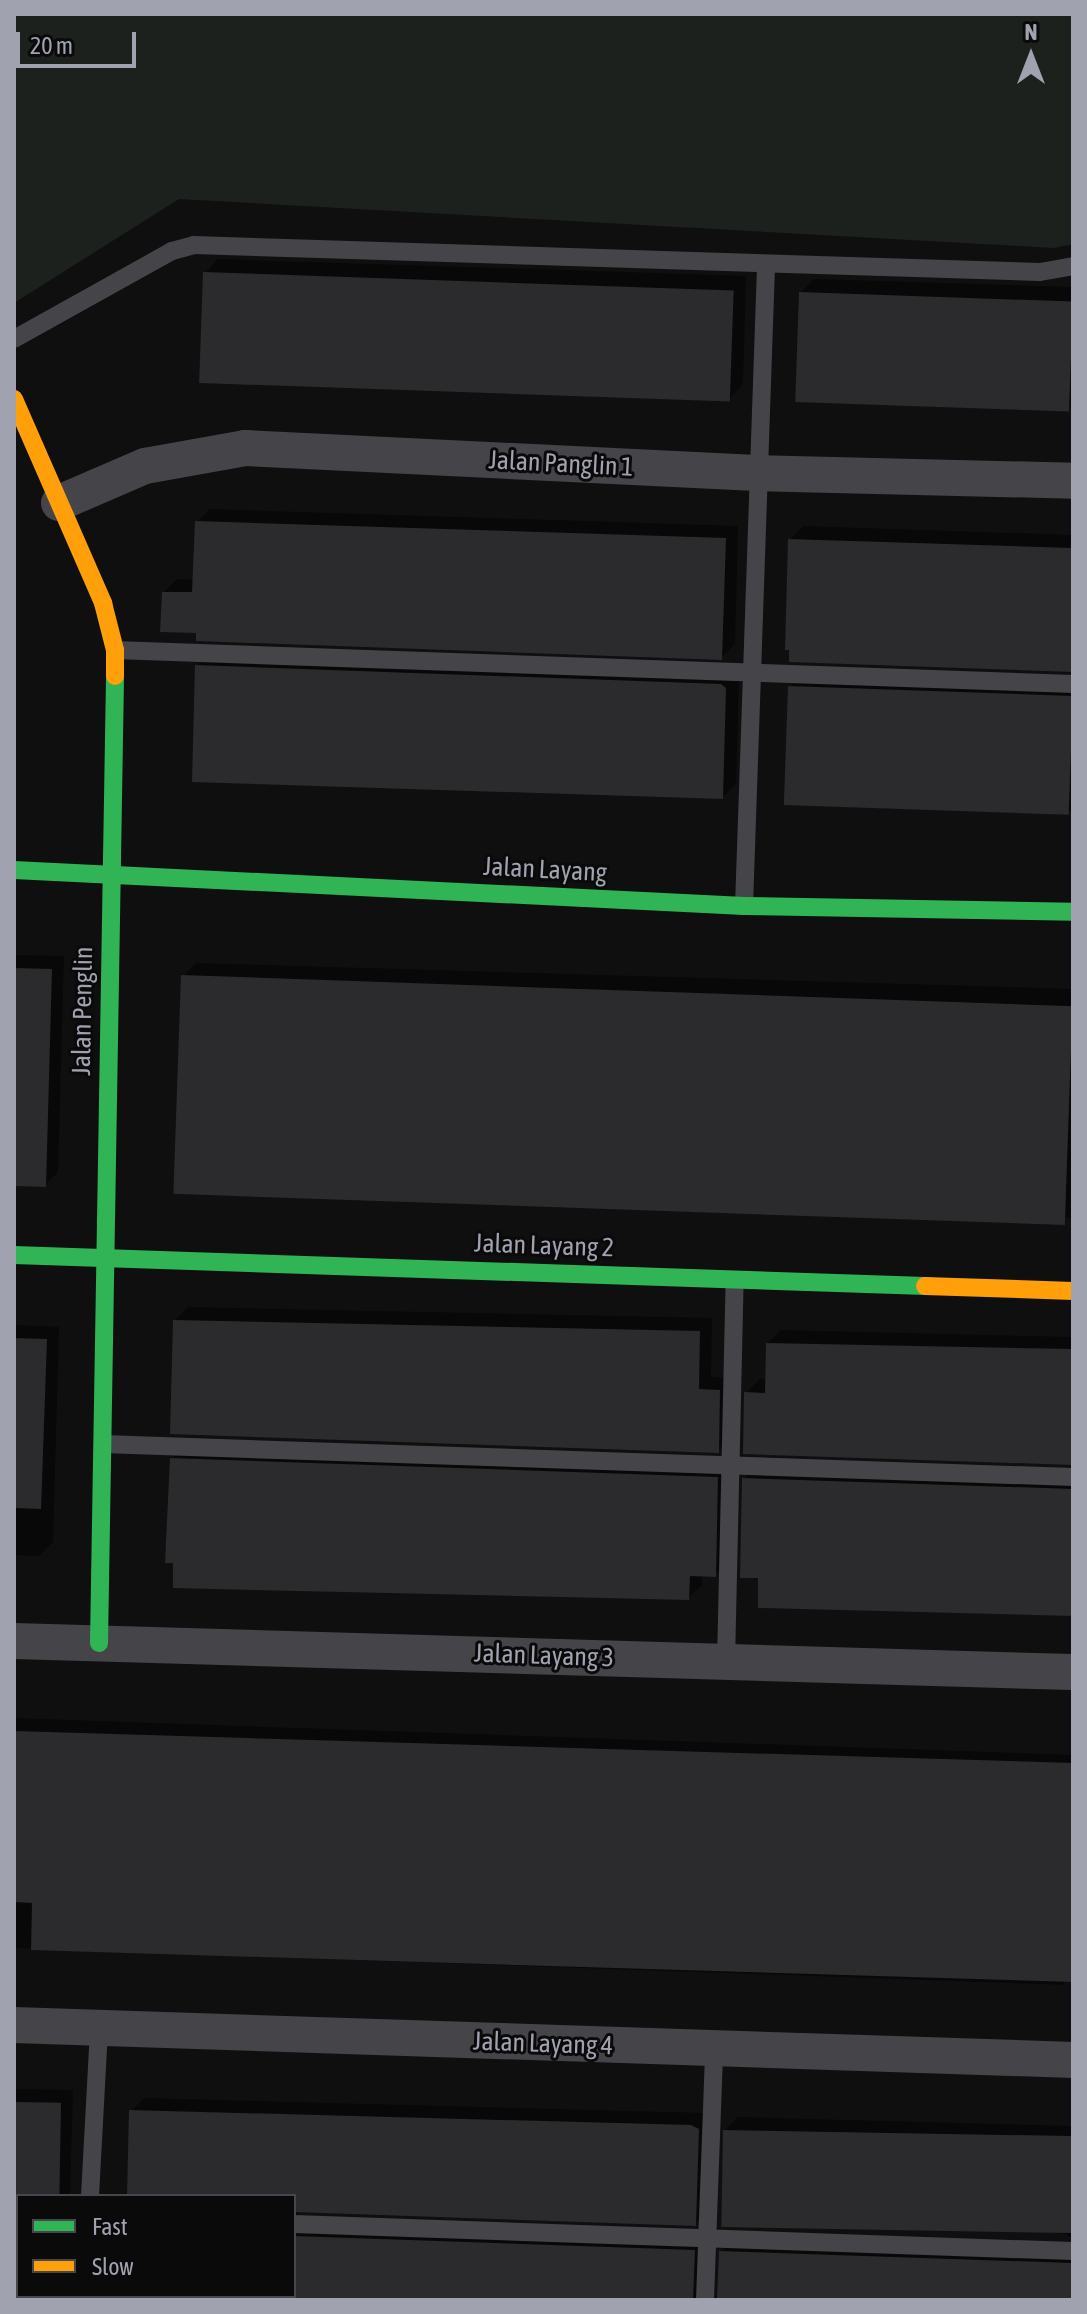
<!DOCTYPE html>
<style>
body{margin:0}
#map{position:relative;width:1087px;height:2314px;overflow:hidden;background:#0f0f10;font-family:"Asap Condensed",sans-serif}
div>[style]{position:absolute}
.green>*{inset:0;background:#1c211e}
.shadow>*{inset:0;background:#0007;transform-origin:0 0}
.building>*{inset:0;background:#2b2b2d;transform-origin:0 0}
.lane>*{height:18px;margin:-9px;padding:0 9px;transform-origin:9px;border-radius:9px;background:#454549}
.street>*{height:36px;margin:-18px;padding:0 18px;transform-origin:18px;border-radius:18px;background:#454549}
.fast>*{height:18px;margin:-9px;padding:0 9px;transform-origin:9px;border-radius:9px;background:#30b455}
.slow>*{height:18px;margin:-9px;padding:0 9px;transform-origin:9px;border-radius:9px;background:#ff9f0a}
span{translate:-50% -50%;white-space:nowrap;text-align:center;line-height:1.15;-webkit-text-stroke:6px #0a0a0b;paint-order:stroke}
.street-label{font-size:26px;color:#a1a2b0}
.frame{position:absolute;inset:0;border:16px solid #a1a2b0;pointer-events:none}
.legend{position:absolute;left:16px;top:2194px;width:280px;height:104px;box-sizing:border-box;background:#0a0a0b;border:2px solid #46474d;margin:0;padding:10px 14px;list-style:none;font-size:24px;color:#a1a2b0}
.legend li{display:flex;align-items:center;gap:16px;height:40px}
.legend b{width:40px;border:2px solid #46474d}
.north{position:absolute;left:991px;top:16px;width:80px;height:80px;-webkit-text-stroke:6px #0a0a0b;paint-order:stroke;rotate:0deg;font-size:22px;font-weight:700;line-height:32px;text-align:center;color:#a1a2b0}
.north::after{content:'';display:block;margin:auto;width:28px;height:36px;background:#a1a2b0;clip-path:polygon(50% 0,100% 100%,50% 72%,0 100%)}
.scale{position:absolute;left:16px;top:32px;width:120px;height:36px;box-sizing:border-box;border:4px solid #a1a2b0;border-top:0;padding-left:10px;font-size:24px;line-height:28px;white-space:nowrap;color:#a1a2b0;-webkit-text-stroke:6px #0a0a0b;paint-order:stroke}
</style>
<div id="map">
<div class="green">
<i style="clip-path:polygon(14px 14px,1073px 14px,1073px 244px,1054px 248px,179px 199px,14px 303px)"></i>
</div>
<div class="shadow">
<i style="clip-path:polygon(218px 259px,746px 276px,743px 384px,730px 398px,205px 273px)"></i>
<i style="clip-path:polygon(814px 279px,1073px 287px,1073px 409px,801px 292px)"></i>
<i style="clip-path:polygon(210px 509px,738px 526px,735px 644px,721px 658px,198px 631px,164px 592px,177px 579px,195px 580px,197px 522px)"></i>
<i style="clip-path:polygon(803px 526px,1073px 535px,1073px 670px,790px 540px)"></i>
<i style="clip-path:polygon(210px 652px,739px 674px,736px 784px,722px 797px,197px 666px)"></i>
<i style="clip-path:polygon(804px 674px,1073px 683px,1073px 812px,790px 687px)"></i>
<i style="clip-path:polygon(14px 955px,64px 956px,58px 1172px,45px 1185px,14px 1184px)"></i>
<i style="clip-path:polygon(196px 963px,1073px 989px,1073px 1219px,183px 976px)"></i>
<i style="clip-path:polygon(188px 1307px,712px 1318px,711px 1377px,733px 1378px,731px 1438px,718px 1451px,175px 1320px)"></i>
<i style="clip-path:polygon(14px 1325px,59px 1327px,53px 1542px,39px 1556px,14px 1555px)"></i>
<i style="clip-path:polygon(781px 1330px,1073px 1337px,1073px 1463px,746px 1393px,760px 1379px,767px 1380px,768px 1343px)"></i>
<i style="clip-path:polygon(185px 1446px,731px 1464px,728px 1562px,715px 1575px,702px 1574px,702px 1585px,688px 1598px,172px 1459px)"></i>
<i style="clip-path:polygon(758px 1465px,1073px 1476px,1073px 1614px,760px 1577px,744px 1479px)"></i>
<i style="left:14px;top:1718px;width:1059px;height:230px;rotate:2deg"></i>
<i style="clip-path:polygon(14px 2089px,73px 2090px,70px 2196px,18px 2196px,16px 2210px,18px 2296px,67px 2300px,14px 2300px)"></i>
<i style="clip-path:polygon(144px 2098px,705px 2113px,708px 2211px,695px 2224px,294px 2210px,294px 2196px,129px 2196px,131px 2111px)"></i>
<i style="clip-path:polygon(738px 2117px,1073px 2126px,1073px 2237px,725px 2130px)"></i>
<i style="clip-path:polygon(294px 2210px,307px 2224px,707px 2237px,705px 2287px,719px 2300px,721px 2252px,734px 2238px,1073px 2250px,1073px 2300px,127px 2300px,294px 2296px)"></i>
</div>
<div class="building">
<i style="left:203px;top:272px;width:531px;height:111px;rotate:2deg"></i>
<i style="left:799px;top:292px;width:274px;height:110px;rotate:2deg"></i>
<i style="clip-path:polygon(195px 521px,726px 538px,722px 660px,196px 641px,196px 633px,160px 632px,162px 592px,192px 592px)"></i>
<i style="clip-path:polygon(788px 539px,1073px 548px,1073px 672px,789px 662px,789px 650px,785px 650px)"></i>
<i style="clip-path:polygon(195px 665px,721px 684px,726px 688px,723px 799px,192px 782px)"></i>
<i style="left:788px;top:686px;width:285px;height:119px;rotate:2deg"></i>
<i style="clip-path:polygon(14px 968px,52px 969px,46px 1187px,14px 1186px)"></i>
<i style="left:181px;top:975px;width:892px;height:219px;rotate:2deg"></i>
<i style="clip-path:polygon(173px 1320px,700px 1331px,699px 1389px,720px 1390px,719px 1453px,170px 1434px)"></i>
<i style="clip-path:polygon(14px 1338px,47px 1339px,41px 1509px,14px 1508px)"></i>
<i style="clip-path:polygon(766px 1343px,1073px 1349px,1073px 1465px,743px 1454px,744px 1392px,765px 1393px)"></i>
<i style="clip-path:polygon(170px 1458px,718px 1477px,716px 1577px,690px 1576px,689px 1600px,173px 1588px,173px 1563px,165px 1563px)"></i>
<i style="clip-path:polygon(742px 1478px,1073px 1489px,1073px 1616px,758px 1608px,758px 1578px,740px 1578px)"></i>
<i style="clip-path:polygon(14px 1731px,1073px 1763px,1073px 1982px,31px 1950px,32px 1903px,14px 1902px)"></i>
<i style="left:14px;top:2102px;width:47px;height:94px;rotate:1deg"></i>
<i style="clip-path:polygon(129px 2110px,691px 2125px,699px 2129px,696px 2226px,294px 2212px,294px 2196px,127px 2196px)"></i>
<i style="left:723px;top:2130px;width:350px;height:97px;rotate:1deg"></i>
<i style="clip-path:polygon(294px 2236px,695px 2250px,693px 2300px,294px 2300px)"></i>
<i style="clip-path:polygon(719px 2251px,1073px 2263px,1073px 2300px,717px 2300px)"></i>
</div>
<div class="lane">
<i style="left:14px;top:339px;width:181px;rotate:-29.1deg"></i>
<i style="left:172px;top:251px;width:23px;rotate:-15deg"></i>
<i style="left:194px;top:245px;width:846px;rotate:1.83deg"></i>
<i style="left:1040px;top:272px;width:34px;rotate:-10deg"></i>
<i style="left:115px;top:650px;width:959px;rotate:2.03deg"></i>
<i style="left:744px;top:906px;width:640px;rotate:-88.03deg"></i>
<i style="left:103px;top:1444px;width:971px;rotate:1.95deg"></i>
<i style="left:726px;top:1662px;width:382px;rotate:-88.7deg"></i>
<i style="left:90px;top:2196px;width:168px;rotate:-86.9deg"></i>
<i style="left:14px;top:2216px;width:4px"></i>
<i style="left:294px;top:2224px;width:779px;rotate:1.99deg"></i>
<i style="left:85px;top:2300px;width:4px;rotate:-76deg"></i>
<i style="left:705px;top:2300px;width:250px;rotate:-87.9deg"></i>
</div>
<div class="street">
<i style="left:59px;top:503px;width:94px;rotate:-23.3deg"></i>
<i style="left:145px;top:466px;width:102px;rotate:-10.2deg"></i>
<i style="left:245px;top:448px;width:512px;rotate:2.8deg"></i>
<i style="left:756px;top:473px;width:317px;rotate:1.4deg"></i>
<i style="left:14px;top:1641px;width:1059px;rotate:1.68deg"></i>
<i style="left:14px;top:2025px;width:1060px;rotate:1.89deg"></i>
</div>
<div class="fast">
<i style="left:14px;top:870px;width:731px;rotate:2.82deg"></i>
<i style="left:744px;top:906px;width:329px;rotate:1deg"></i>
<i style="left:14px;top:1255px;width:912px;rotate:1.95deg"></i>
<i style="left:99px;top:1643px;width:967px;rotate:-89.05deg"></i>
</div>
<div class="slow">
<i style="left:14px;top:399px;width:223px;rotate:66.4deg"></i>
<i style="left:103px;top:603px;width:49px;rotate:75.7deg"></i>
<i style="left:115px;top:650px;width:26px;rotate:90deg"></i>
<i style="left:925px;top:1286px;width:148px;rotate:1.9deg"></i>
</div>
<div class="street-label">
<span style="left:561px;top:464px;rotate:3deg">Jalan Panglin 1</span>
<span style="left:545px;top:870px;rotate:3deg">Jalan Layang</span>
<span style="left:83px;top:1011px;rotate:-89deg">Jalan Penglin</span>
<span style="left:544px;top:1246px;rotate:2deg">Jalan Layang 2</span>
<span style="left:544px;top:1656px;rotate:2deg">Jalan Layang 3</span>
<span style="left:543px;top:2044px;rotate:2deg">Jalan Layang 4</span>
</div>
<div class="frame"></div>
<ul class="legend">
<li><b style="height:10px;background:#30b455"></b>Fast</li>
<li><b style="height:10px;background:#ff9f0a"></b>Slow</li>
</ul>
<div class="north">N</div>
<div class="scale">20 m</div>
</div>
